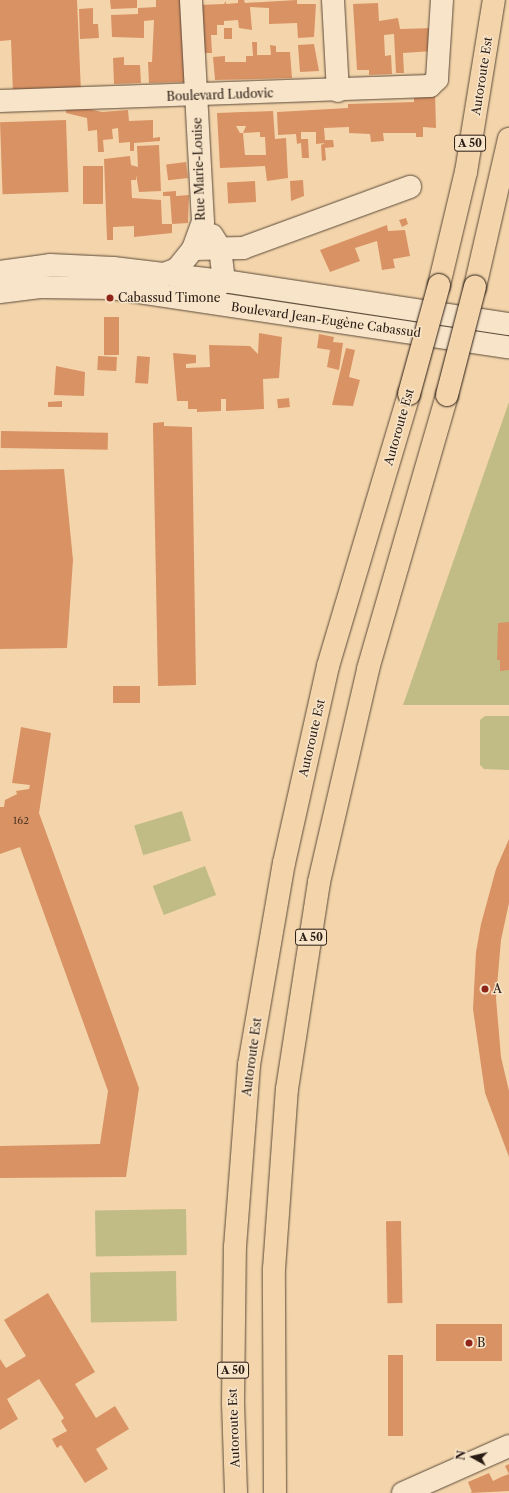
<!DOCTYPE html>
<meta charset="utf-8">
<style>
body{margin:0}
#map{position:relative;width:509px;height:1493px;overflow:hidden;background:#f4d5ab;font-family:"Libre Caslon Text",serif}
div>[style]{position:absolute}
.green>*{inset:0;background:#c1bc85;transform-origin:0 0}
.building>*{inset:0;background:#d99264;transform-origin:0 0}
.roads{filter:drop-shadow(0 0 1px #5b4a3a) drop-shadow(0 0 1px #5b4a3a)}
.minor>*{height:22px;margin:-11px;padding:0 11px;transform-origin:11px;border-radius:11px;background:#f8e4c8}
.tertiary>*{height:22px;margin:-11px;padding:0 11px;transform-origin:11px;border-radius:11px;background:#f8e4c8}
.motorway>*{height:22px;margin:-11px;padding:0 11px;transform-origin:11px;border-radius:11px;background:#f4d5ab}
.bridges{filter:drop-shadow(0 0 1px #281b14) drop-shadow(0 0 1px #281b14)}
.motorway-bridge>*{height:22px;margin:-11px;padding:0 11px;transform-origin:11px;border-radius:11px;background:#f4d5ab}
.dots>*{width:11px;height:11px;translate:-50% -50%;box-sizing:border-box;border:2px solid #f8e4c8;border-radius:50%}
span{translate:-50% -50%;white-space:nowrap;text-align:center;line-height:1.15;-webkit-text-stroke:3px #f8e4c8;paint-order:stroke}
.number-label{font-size:10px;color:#543928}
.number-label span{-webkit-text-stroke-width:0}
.shield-label span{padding:1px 3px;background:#f8e4c8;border:1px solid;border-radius:3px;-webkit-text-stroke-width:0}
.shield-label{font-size:11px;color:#281b14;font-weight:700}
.street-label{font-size:12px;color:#281b14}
.poi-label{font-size:12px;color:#281b14}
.left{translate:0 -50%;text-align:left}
.north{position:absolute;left:453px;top:1437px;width:40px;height:40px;-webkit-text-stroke:3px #f8e4c8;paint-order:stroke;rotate:278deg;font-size:11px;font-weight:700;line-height:16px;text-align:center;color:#281b14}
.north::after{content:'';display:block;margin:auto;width:14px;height:18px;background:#281b14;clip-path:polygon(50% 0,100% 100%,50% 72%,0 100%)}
</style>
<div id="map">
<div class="green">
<i style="clip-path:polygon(509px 402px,509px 705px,403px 705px)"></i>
<i style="clip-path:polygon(485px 716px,509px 716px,509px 770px,484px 769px,480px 765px,480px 720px)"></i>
<i style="left:182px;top:811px;width:31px;height:50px;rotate:73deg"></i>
<i style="left:205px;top:866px;width:31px;height:56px;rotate:69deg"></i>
<i style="left:186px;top:1209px;width:46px;height:91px;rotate:89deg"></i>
<i style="left:176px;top:1271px;width:50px;height:86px;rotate:89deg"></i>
</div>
<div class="building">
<i style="clip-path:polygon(0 0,77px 0,81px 92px,13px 94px,11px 40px,0 41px)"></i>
<i style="clip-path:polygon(110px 0,137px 0,137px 8px,111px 9px)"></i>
<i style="clip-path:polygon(156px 0,181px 0,186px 82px,149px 83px,148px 62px,152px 62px,154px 20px,144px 21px,144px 38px,112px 37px,111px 15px,138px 14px,138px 8px,156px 7px)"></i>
<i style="clip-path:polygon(238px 0,244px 0,245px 3px,297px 0,297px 4px,316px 4px,314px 37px,298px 38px,297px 23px,269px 24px,269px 8px,250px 7px,252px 30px,239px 28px,238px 20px,224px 21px,224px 25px,217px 25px,217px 35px,211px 35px,212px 53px,200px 53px,197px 5px,224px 4px,226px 1px,226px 4px,238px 3px)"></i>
<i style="clip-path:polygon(378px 3px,379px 21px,398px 18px,400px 29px,432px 28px,433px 51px,403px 53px,404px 73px,396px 73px,394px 34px,384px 35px,385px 56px,391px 55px,392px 74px,369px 75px,369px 70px,357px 70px,353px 4px)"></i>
<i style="clip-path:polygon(93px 8px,93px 24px,98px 24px,99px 38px,80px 39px,79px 9px)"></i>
<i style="left:224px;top:28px;width:8px;height:11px"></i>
<i style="clip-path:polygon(252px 42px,257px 42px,257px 55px,271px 55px,270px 45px,276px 46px,276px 52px,290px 52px,292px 78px,215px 80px,213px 57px,225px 56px,225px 62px,246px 62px,246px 56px,253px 56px)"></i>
<i style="clip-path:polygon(314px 44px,319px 71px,300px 72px,298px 45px)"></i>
<i style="clip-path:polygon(124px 57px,124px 65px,140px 65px,141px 83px,114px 84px,113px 58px)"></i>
<i style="clip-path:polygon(435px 92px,436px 128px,423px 127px,423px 137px,416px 137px,416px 133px,383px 133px,384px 141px,371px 142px,370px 134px,349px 133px,349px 127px,324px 128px,325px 140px,333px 140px,334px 147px,325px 148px,326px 160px,322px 161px,321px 145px,325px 143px,316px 144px,316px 132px,301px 132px,301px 139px,308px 139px,309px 158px,302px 158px,301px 143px,297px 144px,296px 134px,278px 135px,277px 112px,348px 108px,348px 104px,414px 102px,414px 94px)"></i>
<i style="clip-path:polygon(66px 104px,102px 112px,128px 110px,129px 121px,153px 120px,153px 138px,160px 137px,160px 141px,134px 143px,134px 151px,130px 151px,130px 142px,119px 143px,118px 128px,112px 129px,113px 139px,103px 140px,104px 152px,98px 152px,97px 130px,88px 131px,87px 118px,66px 113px)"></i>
<i style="clip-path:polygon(evenodd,273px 111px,275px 139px,286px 138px,288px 178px,267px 181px,265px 166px,220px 168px,217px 113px,273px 111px,236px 126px,246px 126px,243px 133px,260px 132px,260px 137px,265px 137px,266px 155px,245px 155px,243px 133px,240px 133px,236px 126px)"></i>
<i style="left:66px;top:120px;width:72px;height:66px;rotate:88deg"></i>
<i style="clip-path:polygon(159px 145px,161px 191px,139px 192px,136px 175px,136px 180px,131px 180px,132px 198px,161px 200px,162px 224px,172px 224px,172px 233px,134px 237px,134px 226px,113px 227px,113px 240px,107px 240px,104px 159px,130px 156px,131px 165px,138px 167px,137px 146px)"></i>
<i style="left:186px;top:162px;width:16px;height:20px;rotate:83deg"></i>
<i style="left:83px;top:166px;width:20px;height:38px"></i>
<i style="clip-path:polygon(303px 180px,304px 196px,291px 201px,290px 181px)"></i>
<i style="left:255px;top:181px;width:21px;height:28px;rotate:87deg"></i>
<i style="clip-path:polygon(176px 191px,176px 196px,189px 195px,188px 223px,172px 224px,170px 196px,163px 196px,163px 192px)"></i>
<i style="clip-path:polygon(406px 218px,408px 224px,402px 227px,399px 220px)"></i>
<i style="clip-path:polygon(387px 225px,388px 231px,405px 230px,410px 256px,393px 259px,395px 268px,382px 270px,377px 241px,355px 248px,360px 261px,330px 272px,320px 250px)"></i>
<i style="left:104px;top:317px;width:15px;height:38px"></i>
<i style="clip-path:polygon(259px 333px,282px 337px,279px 378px,263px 379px,264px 409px,226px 411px,226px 399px,221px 399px,221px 411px,197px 412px,197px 409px,188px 409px,188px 401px,177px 401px,173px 353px,196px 355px,196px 363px,186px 364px,186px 368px,210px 367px,209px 345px,250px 346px,258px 354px)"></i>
<i style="clip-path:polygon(319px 334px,334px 337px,333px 342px,343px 343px,339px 370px,327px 367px,330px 350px,317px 348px)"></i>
<i style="clip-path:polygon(346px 348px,355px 350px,349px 377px,360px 380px,353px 406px,332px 405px)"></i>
<i style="left:98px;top:356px;width:19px;height:14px;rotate:3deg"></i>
<i style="left:137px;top:356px;width:13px;height:27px;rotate:4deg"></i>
<i style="clip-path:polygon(56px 366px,85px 372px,84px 396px,54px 395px)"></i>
<i style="left:289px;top:398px;width:9px;height:12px;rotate:84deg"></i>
<i style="clip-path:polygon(62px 401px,62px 407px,48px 407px,48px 402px)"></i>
<i style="clip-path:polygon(164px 422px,164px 426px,192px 427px,196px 685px,158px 686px,153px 427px,153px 423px)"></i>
<i style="left:1px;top:431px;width:107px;height:17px;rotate:1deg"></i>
<i style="clip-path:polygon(64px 469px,73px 560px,67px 648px,0 649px,0 470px)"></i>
<i style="clip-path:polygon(509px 622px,509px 670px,500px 671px,500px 660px,497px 660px,498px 623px)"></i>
<i style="left:113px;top:686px;width:27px;height:17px"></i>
<i style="clip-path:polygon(21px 727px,51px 733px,39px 813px,139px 1088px,126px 1177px,0 1178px,0 1146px,100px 1144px,108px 1091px,20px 847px,0 854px,0 807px,4px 807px,5px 800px,17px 794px,16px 791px,29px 789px,30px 785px,12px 783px)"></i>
<i style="clip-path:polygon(509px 839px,509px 903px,501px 940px,496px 998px,501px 1057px,509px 1091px,509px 1157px,485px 1093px,473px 1009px,476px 952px,481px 924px,496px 869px)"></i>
<i style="left:401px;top:1221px;width:82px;height:15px;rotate:89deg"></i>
<i style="clip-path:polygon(48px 1293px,95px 1372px,75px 1384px,96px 1418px,115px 1406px,129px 1429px,96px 1449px,108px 1469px,85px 1483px,61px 1445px,57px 1448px,52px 1439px,67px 1431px,61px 1421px,64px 1418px,39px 1379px,7px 1399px,18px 1419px,0 1430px,0 1359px,6px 1368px,26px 1356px,4px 1320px)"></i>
<i style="left:502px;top:1324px;width:37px;height:66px;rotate:90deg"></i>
<i style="left:388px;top:1355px;width:15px;height:81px"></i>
<i style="clip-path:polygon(509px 1464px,509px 1491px,470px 1493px,472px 1492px,468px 1482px,489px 1473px,493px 1481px,501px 1477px,509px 1474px,505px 1466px)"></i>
</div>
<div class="roads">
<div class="minor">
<i style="left:333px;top:0;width:91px;rotate:86.9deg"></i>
<i style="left:0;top:101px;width:430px;rotate:-2deg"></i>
<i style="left:430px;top:86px;width:10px;rotate:-45deg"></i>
<i style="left:437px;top:79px;width:79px;rotate:-86.4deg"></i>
<i style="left:193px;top:249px;width:50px;rotate:-1.1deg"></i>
<i style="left:243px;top:248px;width:178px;rotate:-20.1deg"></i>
<i style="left:164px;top:274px;width:14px;rotate:-21deg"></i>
<i style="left:177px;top:269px;width:26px;rotate:-51deg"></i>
<i style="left:193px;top:249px;width:29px;rotate:-70deg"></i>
<i style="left:203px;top:222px;width:222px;rotate:-93.1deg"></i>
<i style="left:182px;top:295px;width:28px;rotate:-4deg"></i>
<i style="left:210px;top:293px;width:18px;rotate:-41deg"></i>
<i style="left:224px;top:281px;width:33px;rotate:-97deg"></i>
<i style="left:220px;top:248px;width:15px;rotate:-122deg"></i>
<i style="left:403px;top:1493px;width:116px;rotate:-23.9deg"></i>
</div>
<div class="tertiary">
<i style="left:0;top:272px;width:50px;rotate:-8deg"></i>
<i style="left:50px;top:265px;width:63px;rotate:2.7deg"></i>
<i style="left:113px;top:268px;width:112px;rotate:6.7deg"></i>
<i style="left:224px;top:281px;width:288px;rotate:8.6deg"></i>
<i style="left:0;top:292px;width:38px;rotate:-7deg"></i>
<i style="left:38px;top:287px;width:74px;rotate:0.8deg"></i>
<i style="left:112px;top:288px;width:401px;rotate:8.5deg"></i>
</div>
<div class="motorway">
<i style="left:439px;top:285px;width:116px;rotate:-76.6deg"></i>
<i style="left:466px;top:172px;width:174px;rotate:-80.8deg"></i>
<i style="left:475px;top:287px;width:152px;rotate:-77.1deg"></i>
<i style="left:236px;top:1493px;width:90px;rotate:-91.9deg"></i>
<i style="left:233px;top:1403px;width:156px;rotate:-89.3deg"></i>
<i style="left:235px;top:1247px;width:183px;rotate:-85.6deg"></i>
<i style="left:249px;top:1065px;width:205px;rotate:-80.2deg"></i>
<i style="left:284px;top:863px;width:202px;rotate:-77.4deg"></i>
<i style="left:328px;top:666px;width:284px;rotate:-73.4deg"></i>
<i style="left:275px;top:1493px;width:224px;rotate:-90.3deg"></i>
<i style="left:274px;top:1269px;width:180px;rotate:-85.9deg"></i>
<i style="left:287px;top:1089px;width:209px;rotate:-81.2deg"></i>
<i style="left:319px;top:882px;width:219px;rotate:-77deg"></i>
<i style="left:368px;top:669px;width:285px;rotate:-73.9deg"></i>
</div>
</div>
<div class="bridges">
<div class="motorway-bridge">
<i style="left:409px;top:394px;width:113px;rotate:-74.6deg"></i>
<i style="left:447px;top:395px;width:112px;rotate:-75.5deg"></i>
</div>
</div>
<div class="dots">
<i style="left:110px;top:298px;background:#8f2418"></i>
<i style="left:485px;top:989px;background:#8f2418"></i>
<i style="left:469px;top:1343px;background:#8f2418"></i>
</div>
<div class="number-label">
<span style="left:21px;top:821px">162</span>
</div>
<div class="shield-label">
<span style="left:470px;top:143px">A 50</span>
<span style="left:311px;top:937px">A 50</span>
<span style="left:233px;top:1370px">A 50</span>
</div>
<div class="street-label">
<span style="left:482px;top:76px;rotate:-81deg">Autoroute Est</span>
<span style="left:220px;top:95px;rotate:-2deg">Boulevard Ludovic</span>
<span style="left:199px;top:169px;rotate:-92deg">Rue Marie-Louise</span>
<span style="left:326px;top:320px;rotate:8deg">Boulevard Jean-Eugène Cabassud</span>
<span style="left:399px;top:427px;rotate:-74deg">Autoroute Est</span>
<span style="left:312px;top:738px;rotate:-77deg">Autoroute Est</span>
<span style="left:252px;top:1057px;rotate:-82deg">Autoroute Est</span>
<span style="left:234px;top:1428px;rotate:-92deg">Autoroute Est</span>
</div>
<div class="poi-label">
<span class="left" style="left:118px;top:298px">Cabassud Timone</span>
<span class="left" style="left:493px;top:989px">A</span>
<span class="left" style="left:477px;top:1343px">B</span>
</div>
<div class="north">N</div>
</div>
